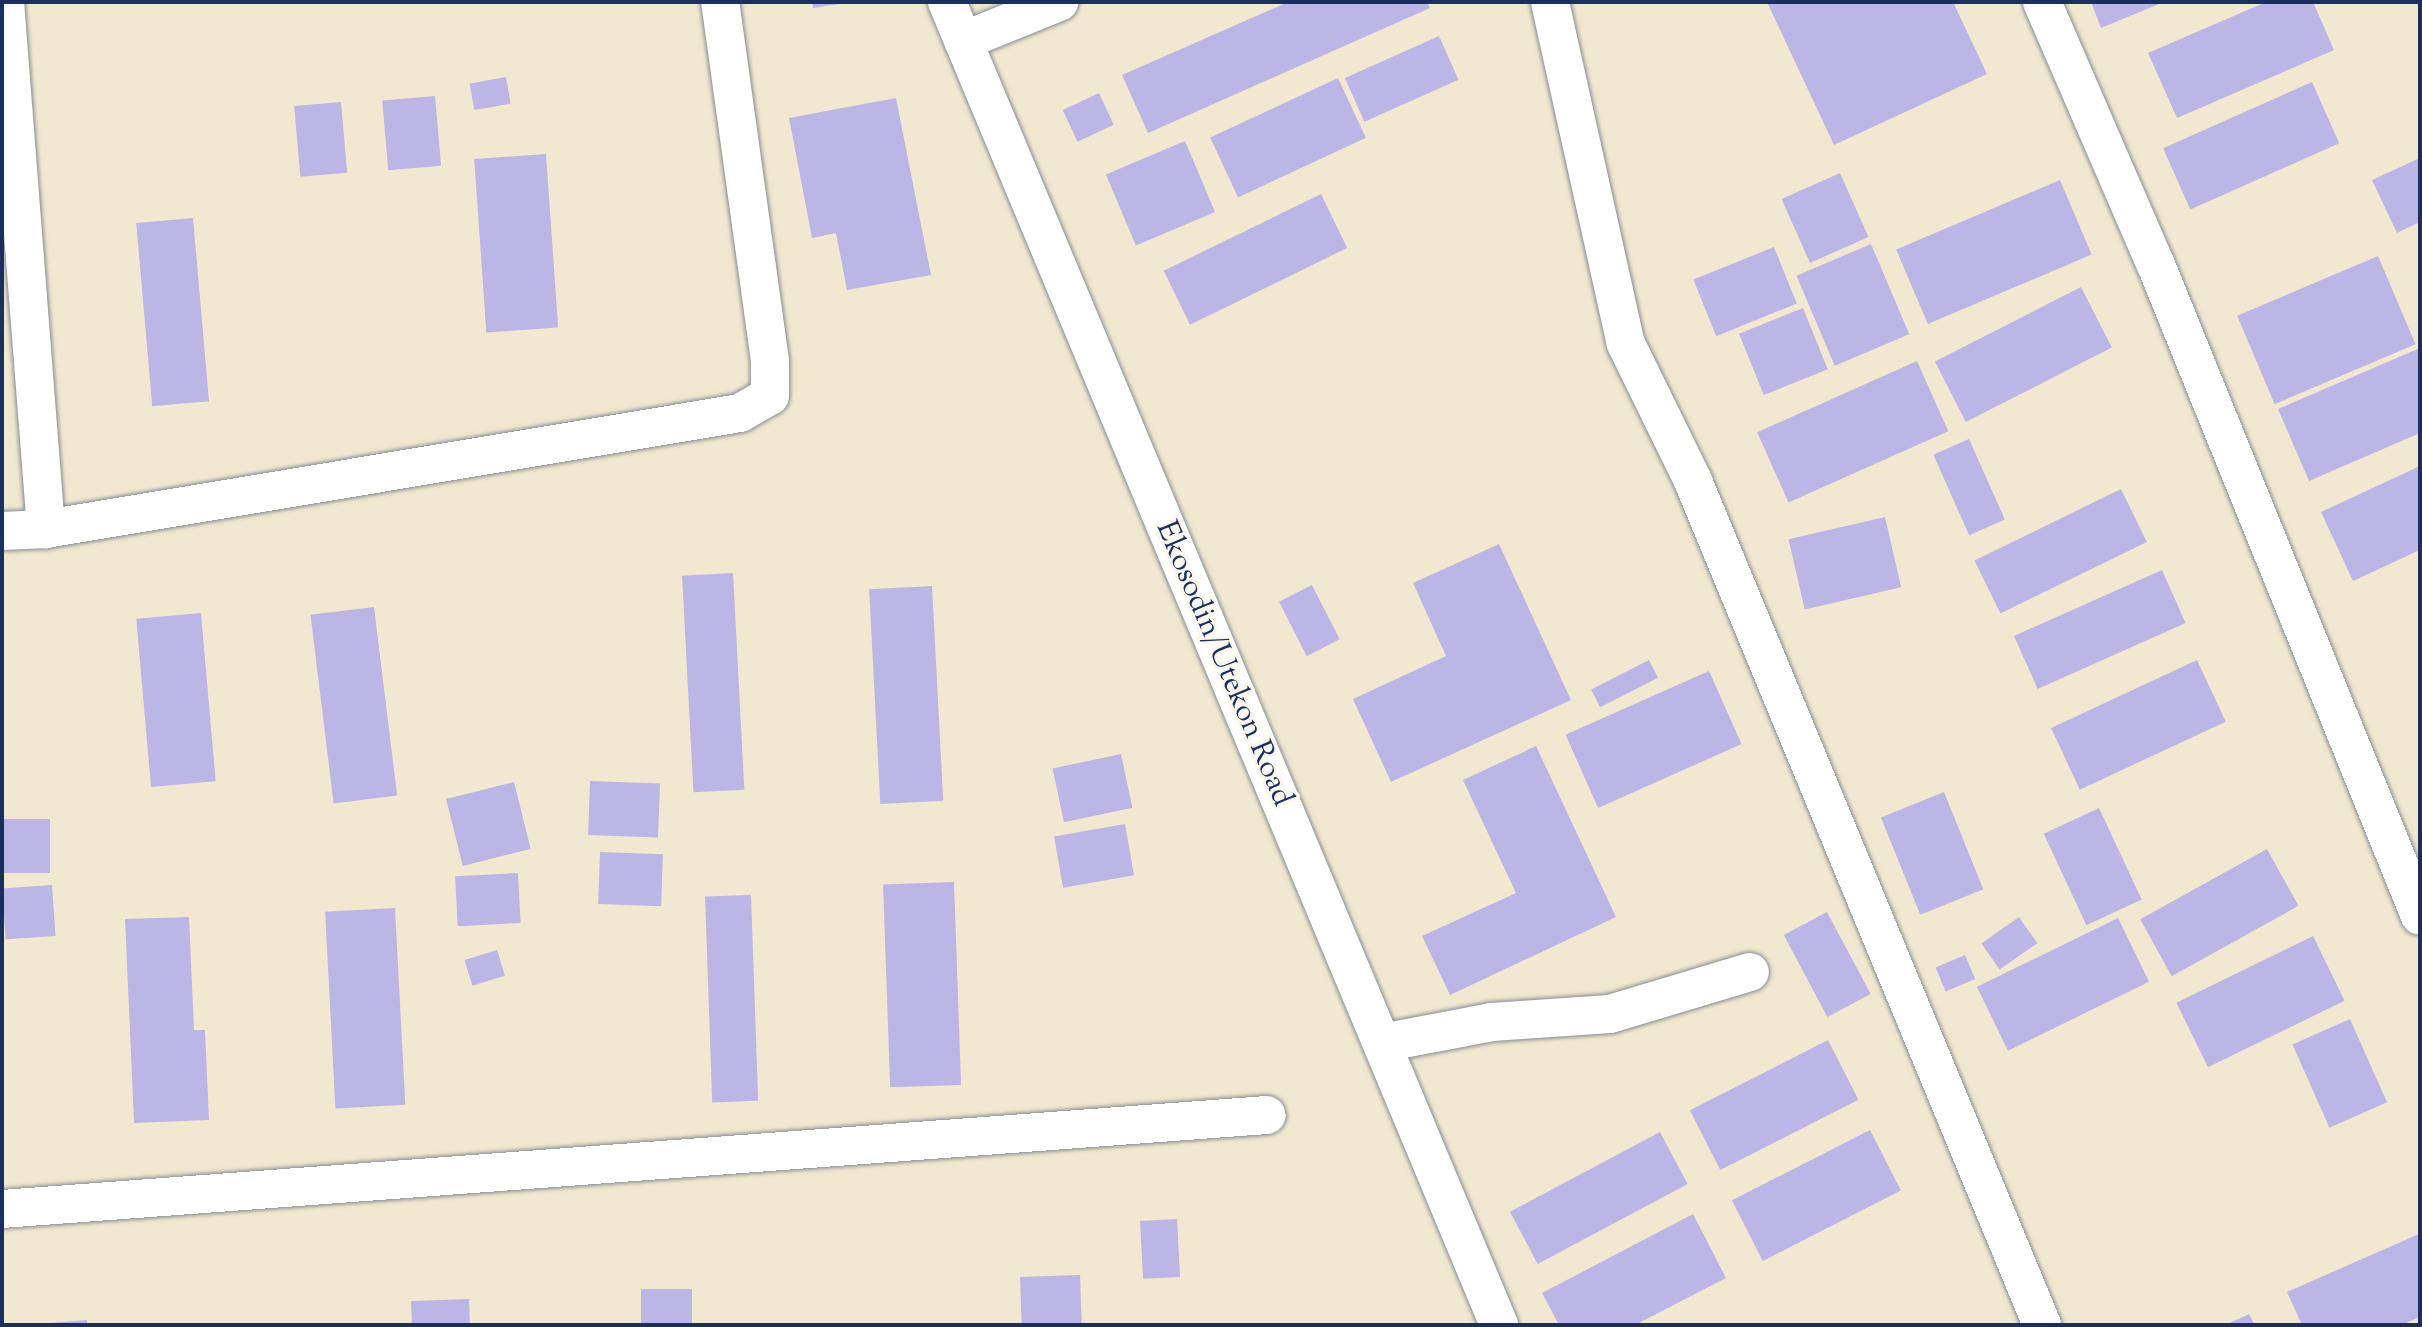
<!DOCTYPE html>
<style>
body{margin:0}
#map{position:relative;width:2422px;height:1327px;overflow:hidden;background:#f1e9cf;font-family:"Sorts Mill Goudy",serif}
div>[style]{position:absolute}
.building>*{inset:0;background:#bcb6e6;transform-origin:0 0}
.roads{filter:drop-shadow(0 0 2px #868c96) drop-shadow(0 0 2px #868c96)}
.minor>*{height:38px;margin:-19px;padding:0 19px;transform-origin:19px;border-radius:19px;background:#fff}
span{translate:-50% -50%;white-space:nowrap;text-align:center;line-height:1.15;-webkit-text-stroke:7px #fbf7ec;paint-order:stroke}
.street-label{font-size:30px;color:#1b2f5e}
.frame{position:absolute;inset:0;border:4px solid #1b2f5e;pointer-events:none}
</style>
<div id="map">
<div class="building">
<i style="clip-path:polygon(812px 2px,845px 2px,845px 3px,813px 8px)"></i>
<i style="clip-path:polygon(1288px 2px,1427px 2px,1430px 8px,1148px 133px,1122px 75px)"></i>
<i style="clip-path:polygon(1767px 2px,1953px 2px,1987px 74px,1834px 145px)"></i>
<i style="clip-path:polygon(2091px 2px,2164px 2px,2101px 28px)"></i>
<i style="clip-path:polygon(2266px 2px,2313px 2px,2334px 50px,2177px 118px,2148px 53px)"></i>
<i style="left:1439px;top:36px;width:48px;height:103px;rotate:66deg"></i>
<i style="left:506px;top:77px;width:27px;height:37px;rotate:80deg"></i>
<i style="left:1338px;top:78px;width:66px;height:141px;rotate:65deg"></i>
<i style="left:2312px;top:82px;width:67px;height:163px;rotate:66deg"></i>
<i style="left:1099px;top:93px;width:35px;height:40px;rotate:65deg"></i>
<i style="left:435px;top:96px;width:70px;height:53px;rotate:85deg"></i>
<i style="clip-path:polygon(896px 98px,931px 275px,847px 290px,836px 233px,812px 238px,789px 118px)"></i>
<i style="left:341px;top:102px;width:71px;height:47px;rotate:85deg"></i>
<i style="left:1185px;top:141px;width:77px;height:86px;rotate:67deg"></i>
<i style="left:546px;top:154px;width:174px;height:72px;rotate:86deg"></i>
<i style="clip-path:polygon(2420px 158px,2420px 222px,2397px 233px,2372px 180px)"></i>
<i style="left:1840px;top:173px;width:70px;height:64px;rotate:66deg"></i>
<i style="left:2060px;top:180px;width:81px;height:178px;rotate:67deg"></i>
<i style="left:1321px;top:194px;width:60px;height:175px;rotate:64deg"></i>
<i style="left:193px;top:218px;width:184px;height:57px;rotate:85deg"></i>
<i style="left:1871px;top:244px;width:98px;height:81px;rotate:67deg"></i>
<i style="left:1774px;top:247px;width:61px;height:87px;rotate:68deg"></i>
<i style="left:2378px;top:256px;width:96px;height:153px;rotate:67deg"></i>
<i style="left:2081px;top:287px;width:68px;height:164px;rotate:63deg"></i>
<i style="left:1803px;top:308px;width:66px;height:69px;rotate:68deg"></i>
<i style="clip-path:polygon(2420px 348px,2420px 433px,2309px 481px,2278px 409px)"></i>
<i style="left:1917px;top:361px;width:77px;height:175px;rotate:66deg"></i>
<i style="left:1969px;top:439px;width:88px;height:39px;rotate:66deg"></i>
<i style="clip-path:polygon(2420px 466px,2420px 550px,2353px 581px,2321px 512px)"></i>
<i style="left:2121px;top:489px;width:59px;height:163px;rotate:64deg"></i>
<i style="left:1885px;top:517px;width:72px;height:99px;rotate:77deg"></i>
<i style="clip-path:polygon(1499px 544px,1571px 700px,1391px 782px,1353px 699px,1446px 656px,1413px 583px)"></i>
<i style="left:2162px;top:570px;width:58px;height:162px;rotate:66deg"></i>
<i style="left:733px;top:573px;width:217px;height:51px;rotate:87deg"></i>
<i style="left:1312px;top:585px;width:61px;height:37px;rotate:63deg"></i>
<i style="left:932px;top:586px;width:215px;height:63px;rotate:87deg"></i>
<i style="left:374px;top:607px;width:190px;height:64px;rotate:83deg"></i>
<i style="left:201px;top:613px;width:169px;height:65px;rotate:85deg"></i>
<i style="left:1649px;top:660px;width:20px;height:65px;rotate:63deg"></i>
<i style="left:2197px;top:660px;width:68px;height:161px;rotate:65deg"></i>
<i style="left:1709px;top:671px;width:80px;height:157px;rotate:66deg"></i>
<i style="clip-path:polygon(1536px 746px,1616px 917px,1450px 995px,1422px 936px,1516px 893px,1463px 780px)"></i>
<i style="left:1121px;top:754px;width:55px;height:70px;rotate:78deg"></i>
<i style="left:590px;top:781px;width:70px;height:54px;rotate:2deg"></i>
<i style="left:514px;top:782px;width:69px;height:70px;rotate:76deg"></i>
<i style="left:1944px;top:792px;width:105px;height:68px;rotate:68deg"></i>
<i style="left:2099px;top:808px;width:101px;height:61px;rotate:65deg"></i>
<i style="left:2px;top:819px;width:48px;height:54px"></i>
<i style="left:1125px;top:824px;width:52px;height:72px;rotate:80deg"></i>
<i style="left:2267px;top:849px;width:65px;height:145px;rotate:61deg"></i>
<i style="left:600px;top:852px;width:63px;height:52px;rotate:2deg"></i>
<i style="left:518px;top:873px;width:50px;height:63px;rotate:87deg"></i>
<i style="left:954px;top:882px;width:203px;height:71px;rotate:88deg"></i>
<i style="left:52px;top:885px;width:51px;height:50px;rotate:86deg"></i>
<i style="left:751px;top:895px;width:206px;height:46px;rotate:88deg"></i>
<i style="left:395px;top:908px;width:197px;height:70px;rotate:87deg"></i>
<i style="left:1827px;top:912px;width:93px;height:49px;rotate:62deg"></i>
<i style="clip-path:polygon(189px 917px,194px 1030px,205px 1030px,209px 1120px,134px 1123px,125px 919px)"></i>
<i style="left:2019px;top:917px;width:32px;height:46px;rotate:55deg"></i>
<i style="left:2118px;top:918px;width:71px;height:157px;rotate:64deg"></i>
<i style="left:2313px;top:936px;width:72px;height:152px;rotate:64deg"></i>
<i style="left:497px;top:950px;width:27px;height:34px;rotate:73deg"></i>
<i style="left:1965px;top:955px;width:26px;height:32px;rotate:67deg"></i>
<i style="left:2350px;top:1019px;width:91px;height:63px;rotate:66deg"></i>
<i style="left:1828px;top:1040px;width:67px;height:155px;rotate:63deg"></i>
<i style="left:1870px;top:1130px;width:68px;height:155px;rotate:63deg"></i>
<i style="left:1660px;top:1132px;width:59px;height:170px;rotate:62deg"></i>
<i style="clip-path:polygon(1693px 1214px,1726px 1278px,1635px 1325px,1559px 1325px,1542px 1293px)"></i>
<i style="left:1177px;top:1219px;width:58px;height:37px;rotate:87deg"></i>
<i style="clip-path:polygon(2419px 1234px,2420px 1317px,2401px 1325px,2302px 1325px,2287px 1292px)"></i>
<i style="left:1080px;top:1275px;width:50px;height:60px;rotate:88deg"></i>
<i style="left:641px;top:1289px;width:51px;height:36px"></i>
<i style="left:469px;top:1299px;width:26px;height:58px;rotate:88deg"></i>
<i style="clip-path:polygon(2249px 1314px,2255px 1325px,2225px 1325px)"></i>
<i style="clip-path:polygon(87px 1320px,87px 1325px,50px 1325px,50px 1323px)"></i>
</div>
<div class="roads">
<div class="minor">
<i style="left:5px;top:2px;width:529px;rotate:85.55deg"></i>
<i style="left:947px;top:2px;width:1434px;rotate:67.35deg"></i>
<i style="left:1550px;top:2px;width:350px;rotate:77.5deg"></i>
<i style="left:1626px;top:344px;width:153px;rotate:63.9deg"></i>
<i style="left:1693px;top:481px;width:913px;rotate:67.53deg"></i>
<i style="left:2042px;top:2px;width:287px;rotate:66.6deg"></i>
<i style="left:2156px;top:265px;width:702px;rotate:67.93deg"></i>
<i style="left:963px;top:41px;width:104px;rotate:-22.1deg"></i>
<i style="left:2px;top:531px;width:44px;rotate:-2.6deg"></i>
<i style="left:46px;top:529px;width:704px;rotate:-9.49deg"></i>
<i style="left:740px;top:413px;width:34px;rotate:-30deg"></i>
<i style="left:770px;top:396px;width:35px;rotate:-90deg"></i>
<i style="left:770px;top:361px;width:362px;rotate:-97.9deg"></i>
<i style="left:1382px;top:1043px;width:112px;rotate:-10.8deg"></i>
<i style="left:1492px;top:1022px;width:118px;rotate:-3.9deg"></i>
<i style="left:1610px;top:1014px;width:146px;rotate:-16.7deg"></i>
<i style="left:2px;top:1209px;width:1268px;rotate:-4.25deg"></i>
</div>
</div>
<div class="street-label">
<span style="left:1223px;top:664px;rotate:67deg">Ekosodin/Utekon Road</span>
</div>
<div class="frame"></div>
</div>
